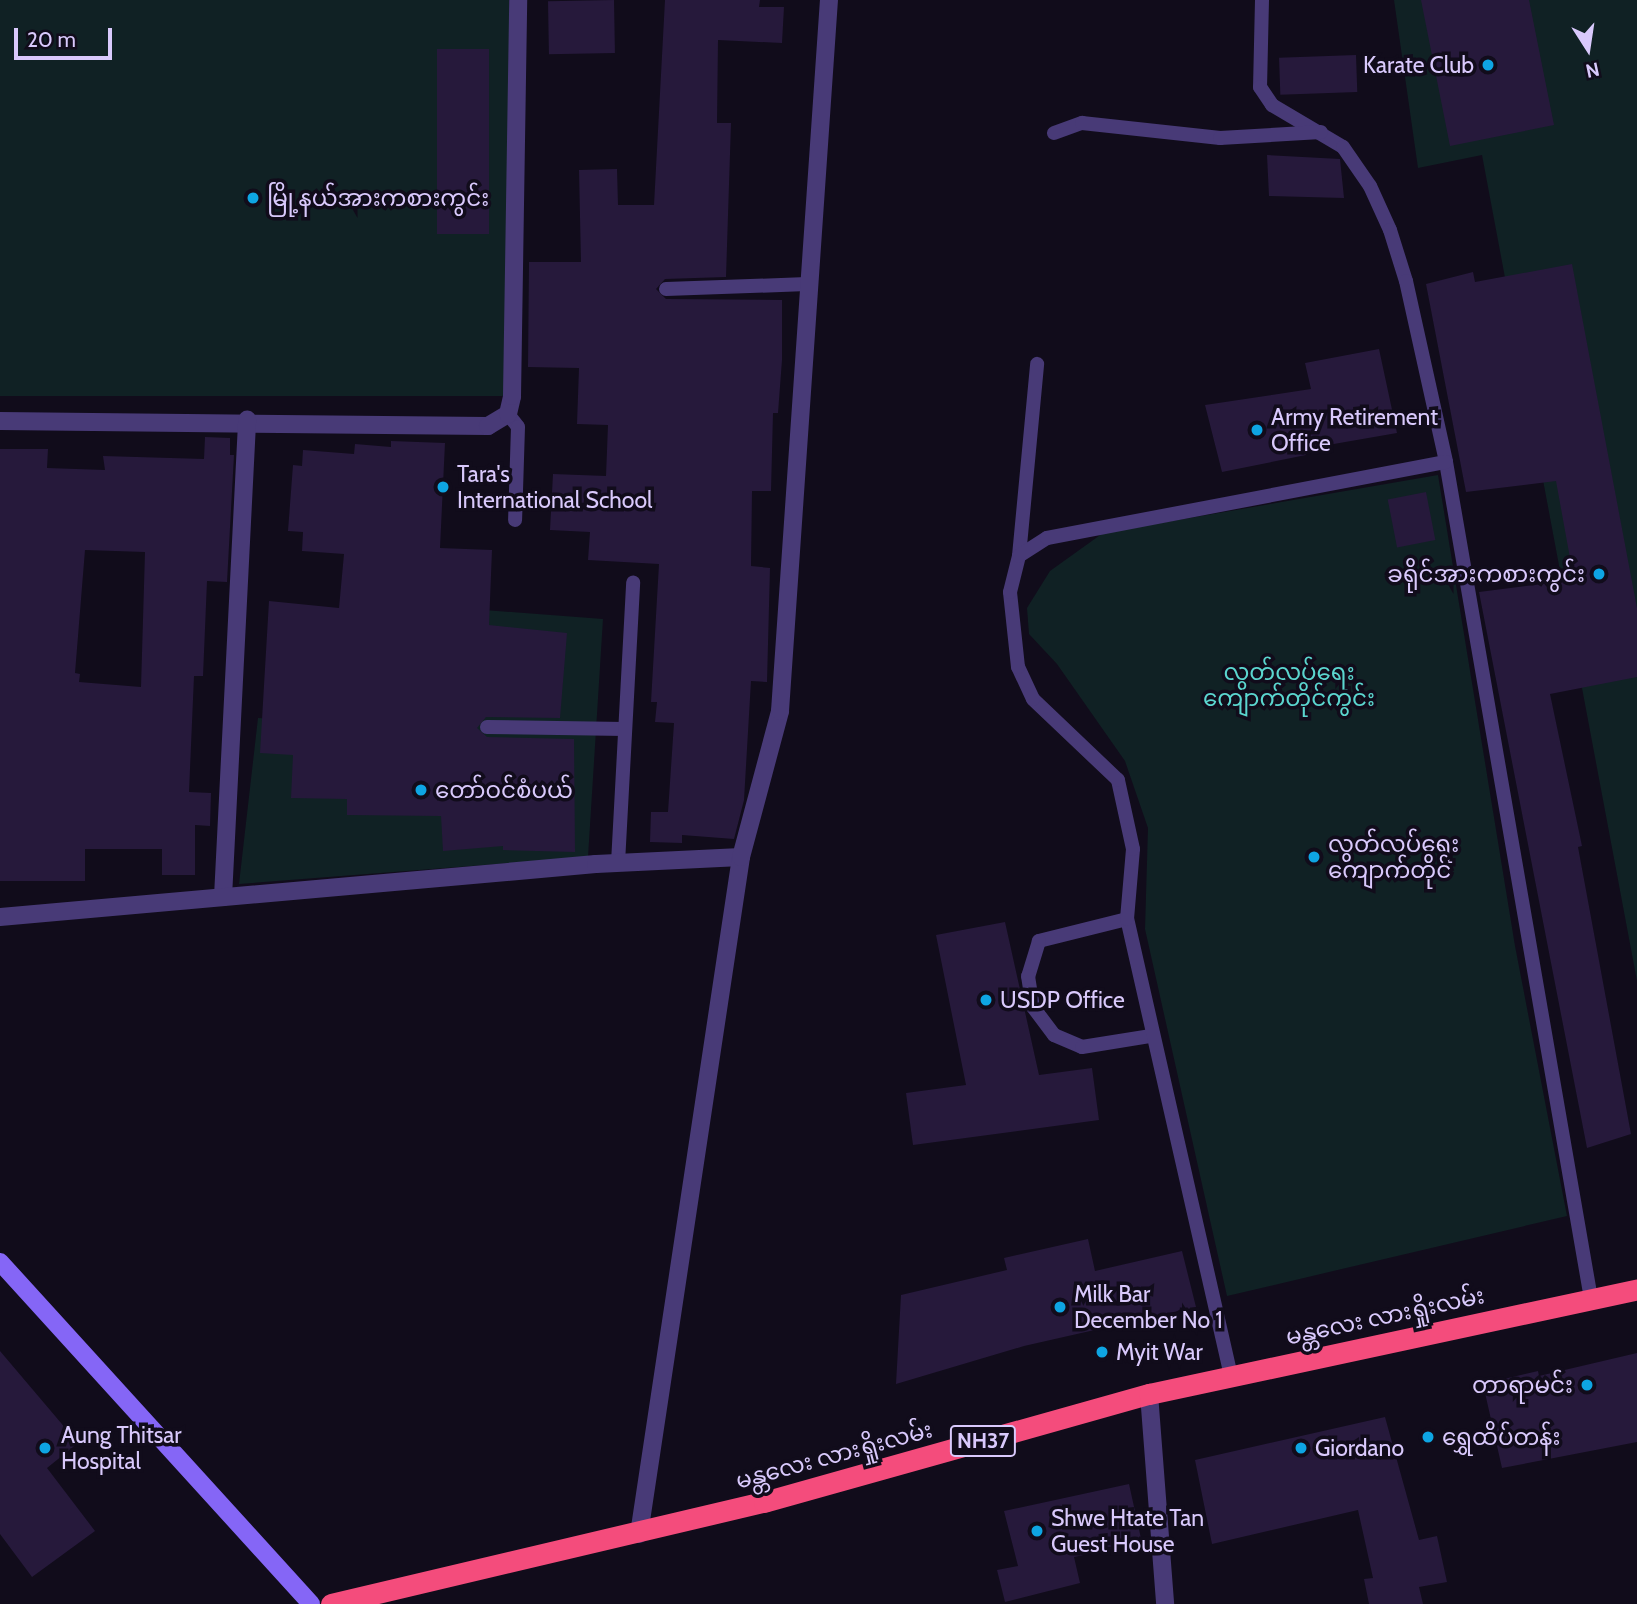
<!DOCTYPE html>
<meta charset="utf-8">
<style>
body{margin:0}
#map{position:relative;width:1637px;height:1604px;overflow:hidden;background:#110c1b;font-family:Cabin,"Noto Sans Myanmar",sans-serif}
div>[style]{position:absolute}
.green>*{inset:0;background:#102124;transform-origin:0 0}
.building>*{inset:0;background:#26193b;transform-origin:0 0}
.lane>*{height:14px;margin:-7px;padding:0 7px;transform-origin:7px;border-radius:7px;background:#483a77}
.street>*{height:18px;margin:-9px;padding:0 9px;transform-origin:9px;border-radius:9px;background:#483a77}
.secondary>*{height:18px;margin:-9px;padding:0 9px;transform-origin:9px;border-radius:9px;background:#8566f6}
.highway>*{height:21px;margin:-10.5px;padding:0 10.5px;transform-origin:10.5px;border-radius:10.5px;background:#f44c7c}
.dots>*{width:19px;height:19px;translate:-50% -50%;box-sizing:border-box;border:4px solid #110c1b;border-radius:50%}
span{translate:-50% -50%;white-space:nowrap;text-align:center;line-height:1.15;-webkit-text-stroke:7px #110c1b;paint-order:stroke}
.shield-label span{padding:2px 5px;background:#110c1b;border:2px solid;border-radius:5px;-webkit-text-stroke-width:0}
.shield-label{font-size:21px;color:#d9c9fc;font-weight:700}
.poi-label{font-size:23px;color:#d9c9fc}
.right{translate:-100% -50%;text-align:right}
.left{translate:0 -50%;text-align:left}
.park-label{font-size:23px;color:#5bd6cf}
.street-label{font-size:23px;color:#d9c9fc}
.north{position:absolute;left:1553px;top:14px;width:70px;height:70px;-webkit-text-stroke:5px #110c1b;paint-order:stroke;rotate:168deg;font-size:19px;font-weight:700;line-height:28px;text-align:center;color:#d9c9fc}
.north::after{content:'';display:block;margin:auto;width:24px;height:32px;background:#d9c9fc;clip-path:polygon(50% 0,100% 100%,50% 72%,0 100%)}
.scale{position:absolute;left:14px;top:28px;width:98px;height:32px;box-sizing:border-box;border:4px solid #d9c9fc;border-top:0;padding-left:9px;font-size:21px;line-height:24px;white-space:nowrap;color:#d9c9fc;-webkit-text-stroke:5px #110c1b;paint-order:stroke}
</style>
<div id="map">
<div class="green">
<i style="left:0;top:0;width:509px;height:396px"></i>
<i style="clip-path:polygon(1394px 0,1637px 0,1637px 981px,1482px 155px,1418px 168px)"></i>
<i style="clip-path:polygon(1438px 475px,1515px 946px,1567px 1216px,1227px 1296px,1145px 929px,1148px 828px,1125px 761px,1057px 664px,1029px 634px,1027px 608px,1050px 571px,1103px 533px)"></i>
<i style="clip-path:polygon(379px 602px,603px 619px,588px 857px,239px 884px,258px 718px,368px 723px)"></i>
</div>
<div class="building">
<i style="left:614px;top:0;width:53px;height:66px;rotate:89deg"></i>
<i style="clip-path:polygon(665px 0,760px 0,759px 7px,784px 7px,782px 43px,718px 40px,717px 123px,731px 123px,726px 277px,665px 279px,656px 289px,666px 299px,782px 300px,782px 360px,778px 413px,773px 413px,771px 491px,752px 491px,751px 566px,770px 568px,767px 682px,751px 681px,744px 800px,734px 839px,682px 835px,682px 843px,650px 842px,651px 812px,668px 812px,674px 723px,655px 722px,657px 702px,651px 702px,659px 564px,588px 560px,590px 532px,550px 530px,553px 474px,606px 476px,608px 425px,577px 424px,579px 368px,528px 367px,529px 262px,581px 262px,579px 170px,617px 169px,618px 205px,654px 205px)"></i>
<i style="clip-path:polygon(1421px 0,1529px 0,1554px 125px,1450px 146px)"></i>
<i style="left:437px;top:49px;width:52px;height:185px"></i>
<i style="left:1356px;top:55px;width:37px;height:77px;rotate:88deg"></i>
<i style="clip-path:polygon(1267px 155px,1340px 159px,1344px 198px,1269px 196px)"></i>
<i style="clip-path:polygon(1572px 264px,1637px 608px,1637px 677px,1550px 694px,1582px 846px,1578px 847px,1631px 1134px,1587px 1148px,1479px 592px,1574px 580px,1556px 481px,1466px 492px,1426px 284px,1473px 272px,1475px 282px)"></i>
<i style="clip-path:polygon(1379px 349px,1397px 433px,1305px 449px,1306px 455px,1222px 472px,1205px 405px,1311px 389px,1305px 363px)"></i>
<i style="clip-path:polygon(evenodd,205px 437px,230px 438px,230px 455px,234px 455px,227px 582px,207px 581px,203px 676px,194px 676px,189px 792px,211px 793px,210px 826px,195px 825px,195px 875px,162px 875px,162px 849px,85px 849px,85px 881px,0 881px,0 449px,48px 449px,47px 468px,105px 470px,103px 456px,204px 459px,205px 437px,85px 550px,145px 552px,141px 687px,79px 682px,80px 674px,75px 673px,85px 550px)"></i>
<i style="clip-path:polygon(391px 441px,445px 443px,440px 548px,492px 550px,489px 625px,567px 633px,560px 718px,486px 717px,477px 728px,487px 737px,574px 739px,575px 852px,503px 850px,503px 846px,443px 851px,441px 816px,347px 815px,347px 799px,291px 798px,293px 755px,260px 753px,269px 601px,339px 608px,344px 554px,302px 551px,303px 532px,288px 531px,293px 465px,302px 466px,303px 450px,354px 454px,355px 444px,391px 447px)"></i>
<i style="left:1426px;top:492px;width:49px;height:39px;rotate:79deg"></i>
<i style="clip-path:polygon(1005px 922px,1039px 1075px,1092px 1068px,1099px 1120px,913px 1145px,906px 1093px,966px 1085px,936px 935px)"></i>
<i style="clip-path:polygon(1088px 1239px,1095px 1271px,1182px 1251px,1196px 1307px,1024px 1346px,896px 1384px,901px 1295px,1007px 1270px,1004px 1258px)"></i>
<i style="clip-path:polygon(0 1351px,78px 1443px,47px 1468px,95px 1531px,32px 1577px,0 1534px)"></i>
<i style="clip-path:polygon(1637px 1353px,1637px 1442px,1502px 1468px,1483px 1384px,1538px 1371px,1539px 1376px)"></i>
<i style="clip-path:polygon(1385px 1417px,1419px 1540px,1437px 1536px,1447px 1582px,1419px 1587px,1423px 1604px,1369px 1604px,1364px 1579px,1373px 1578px,1358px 1510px,1212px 1544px,1195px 1460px)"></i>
<i style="clip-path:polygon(1129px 1484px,1142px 1543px,1074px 1557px,1080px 1583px,1005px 1602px,997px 1570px,1018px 1566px,1004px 1511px)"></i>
</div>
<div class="lane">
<i style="left:1262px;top:0;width:87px;rotate:91.3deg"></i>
<i style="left:1260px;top:87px;width:22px;rotate:56deg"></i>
<i style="left:1272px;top:105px;width:82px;rotate:30.6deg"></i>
<i style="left:1343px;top:147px;width:47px;rotate:55.3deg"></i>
<i style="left:1370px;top:186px;width:48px;rotate:65.6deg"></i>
<i style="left:1390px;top:230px;width:53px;rotate:72.6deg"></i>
<i style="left:1406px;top:281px;width:185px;rotate:77.5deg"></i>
<i style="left:1446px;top:462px;width:849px;rotate:80.17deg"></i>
<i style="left:1054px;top:133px;width:30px;rotate:-20deg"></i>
<i style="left:1082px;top:123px;width:139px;rotate:6.2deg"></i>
<i style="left:1220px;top:138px;width:101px;rotate:-3.4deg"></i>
<i style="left:666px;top:289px;width:141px;rotate:-2deg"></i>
<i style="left:508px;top:414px;width:16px;rotate:52deg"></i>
<i style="left:518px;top:427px;width:93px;rotate:91.8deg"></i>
<i style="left:1019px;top:556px;width:193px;rotate:-84.6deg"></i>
<i style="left:487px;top:727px;width:138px;rotate:0.8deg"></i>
<i style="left:618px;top:863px;width:281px;rotate:-86.9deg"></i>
<i style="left:1127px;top:919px;width:91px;rotate:166deg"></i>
<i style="left:1039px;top:941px;width:37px;rotate:107deg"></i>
<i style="left:1028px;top:976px;width:31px;rotate:81deg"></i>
<i style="left:1033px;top:1007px;width:35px;rotate:53deg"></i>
<i style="left:1054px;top:1035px;width:30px;rotate:23deg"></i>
<i style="left:1082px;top:1047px;width:70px;rotate:-9.1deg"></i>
<i style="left:1231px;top:1376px;width:469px;rotate:-102.8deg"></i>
<i style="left:1127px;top:919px;width:70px;rotate:-85.1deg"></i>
<i style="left:1133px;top:849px;width:71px;rotate:-102.3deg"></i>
<i style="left:1118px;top:780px;width:117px;rotate:-136.4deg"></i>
<i style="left:1033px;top:699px;width:35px;rotate:-115deg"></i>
<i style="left:1018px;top:667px;width:75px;rotate:-96.1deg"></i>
<i style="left:1010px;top:592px;width:37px;rotate:-76deg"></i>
<i style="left:1019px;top:556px;width:33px;rotate:-33deg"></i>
<i style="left:1047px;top:538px;width:406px;rotate:-10.8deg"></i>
</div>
<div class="street">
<i style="left:0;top:421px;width:488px;rotate:0.6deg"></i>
<i style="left:488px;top:426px;width:23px;rotate:-31deg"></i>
<i style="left:508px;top:414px;width:18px;rotate:-77deg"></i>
<i style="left:512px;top:396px;width:396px;rotate:-89.1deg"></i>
<i style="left:223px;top:897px;width:478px;rotate:-87.1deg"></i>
<i style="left:0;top:917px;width:598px;rotate:-5.08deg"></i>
<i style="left:596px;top:864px;width:145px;rotate:-2.8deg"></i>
<i style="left:1149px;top:1394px;width:211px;rotate:85.6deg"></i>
<i style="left:639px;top:1534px;width:685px;rotate:-81.43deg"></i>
<i style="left:741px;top:857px;width:151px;rotate:-75deg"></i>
<i style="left:780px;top:711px;width:713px;rotate:-86.06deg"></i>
</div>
<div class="secondary">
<i style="left:0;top:1262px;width:462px;rotate:47.7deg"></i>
</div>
<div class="highway">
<i style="left:331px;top:1604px;width:445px;rotate:-13.3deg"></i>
<i style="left:764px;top:1502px;width:400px;rotate:-15.7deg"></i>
<i style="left:1149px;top:1394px;width:499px;rotate:-12.1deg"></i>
</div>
<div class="dots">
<i style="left:1488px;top:65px;background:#0ea5e3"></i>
<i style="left:253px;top:198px;background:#0ea5e3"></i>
<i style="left:1257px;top:430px;background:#0ea5e3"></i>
<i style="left:443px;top:487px;background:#0ea5e3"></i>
<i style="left:1599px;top:574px;background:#0ea5e3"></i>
<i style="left:421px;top:790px;background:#0ea5e3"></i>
<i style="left:1314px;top:857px;background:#0ea5e3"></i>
<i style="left:986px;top:1000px;background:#0ea5e3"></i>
<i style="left:1060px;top:1307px;background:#0ea5e3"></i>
<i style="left:1102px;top:1352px;background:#0ea5e3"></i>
<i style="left:1587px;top:1385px;background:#0ea5e3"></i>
<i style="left:1428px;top:1437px;background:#0ea5e3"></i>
<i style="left:45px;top:1448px;background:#0ea5e3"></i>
<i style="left:1301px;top:1448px;background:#0ea5e3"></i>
<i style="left:1037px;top:1531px;background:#0ea5e3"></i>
</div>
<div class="shield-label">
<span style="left:983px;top:1441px">NH37</span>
</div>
<div class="poi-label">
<span class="right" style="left:1474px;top:65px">Karate Club</span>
<span class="left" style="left:267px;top:198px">မြို့နယ်အားကစားကွင်း</span>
<span class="left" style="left:1271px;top:430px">Army Retirement<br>Office</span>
<span class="left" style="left:457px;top:487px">Tara's<br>International School</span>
<span class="right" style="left:1585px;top:574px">ခရိုင်အားကစားကွင်း</span>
<span class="left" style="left:435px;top:790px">တော်ဝင်စံပယ်</span>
<span class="left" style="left:1328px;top:857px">လွတ်လပ်ရေး<br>ကျောက်တိုင်</span>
<span class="left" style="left:1000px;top:1000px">USDP Office</span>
<span class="left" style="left:1074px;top:1307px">Milk Bar<br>December No 1</span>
<span class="left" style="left:1116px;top:1352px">Myit War</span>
<span class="right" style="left:1573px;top:1385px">တာရာမင်း</span>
<span class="left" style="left:61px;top:1448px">Aung Thitsar<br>Hospital</span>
<span class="left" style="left:1442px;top:1437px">ရွှေထိပ်တန်း</span>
<span class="left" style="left:1315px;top:1448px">Giordano</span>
<span class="left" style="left:1051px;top:1531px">Shwe Htate Tan<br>Guest House</span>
</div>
<div class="park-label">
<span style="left:1289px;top:685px">လွတ်လပ်ရေး<br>ကျောက်တိုင်ကွင်း</span>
</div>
<div class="street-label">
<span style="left:1385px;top:1316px;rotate:-12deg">မန္တလေး လားရှိုးလမ်း</span>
<span style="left:834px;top:1455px;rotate:-15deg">မန္တလေး လားရှိုးလမ်း</span>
</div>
<div class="north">N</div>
<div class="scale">20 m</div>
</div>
